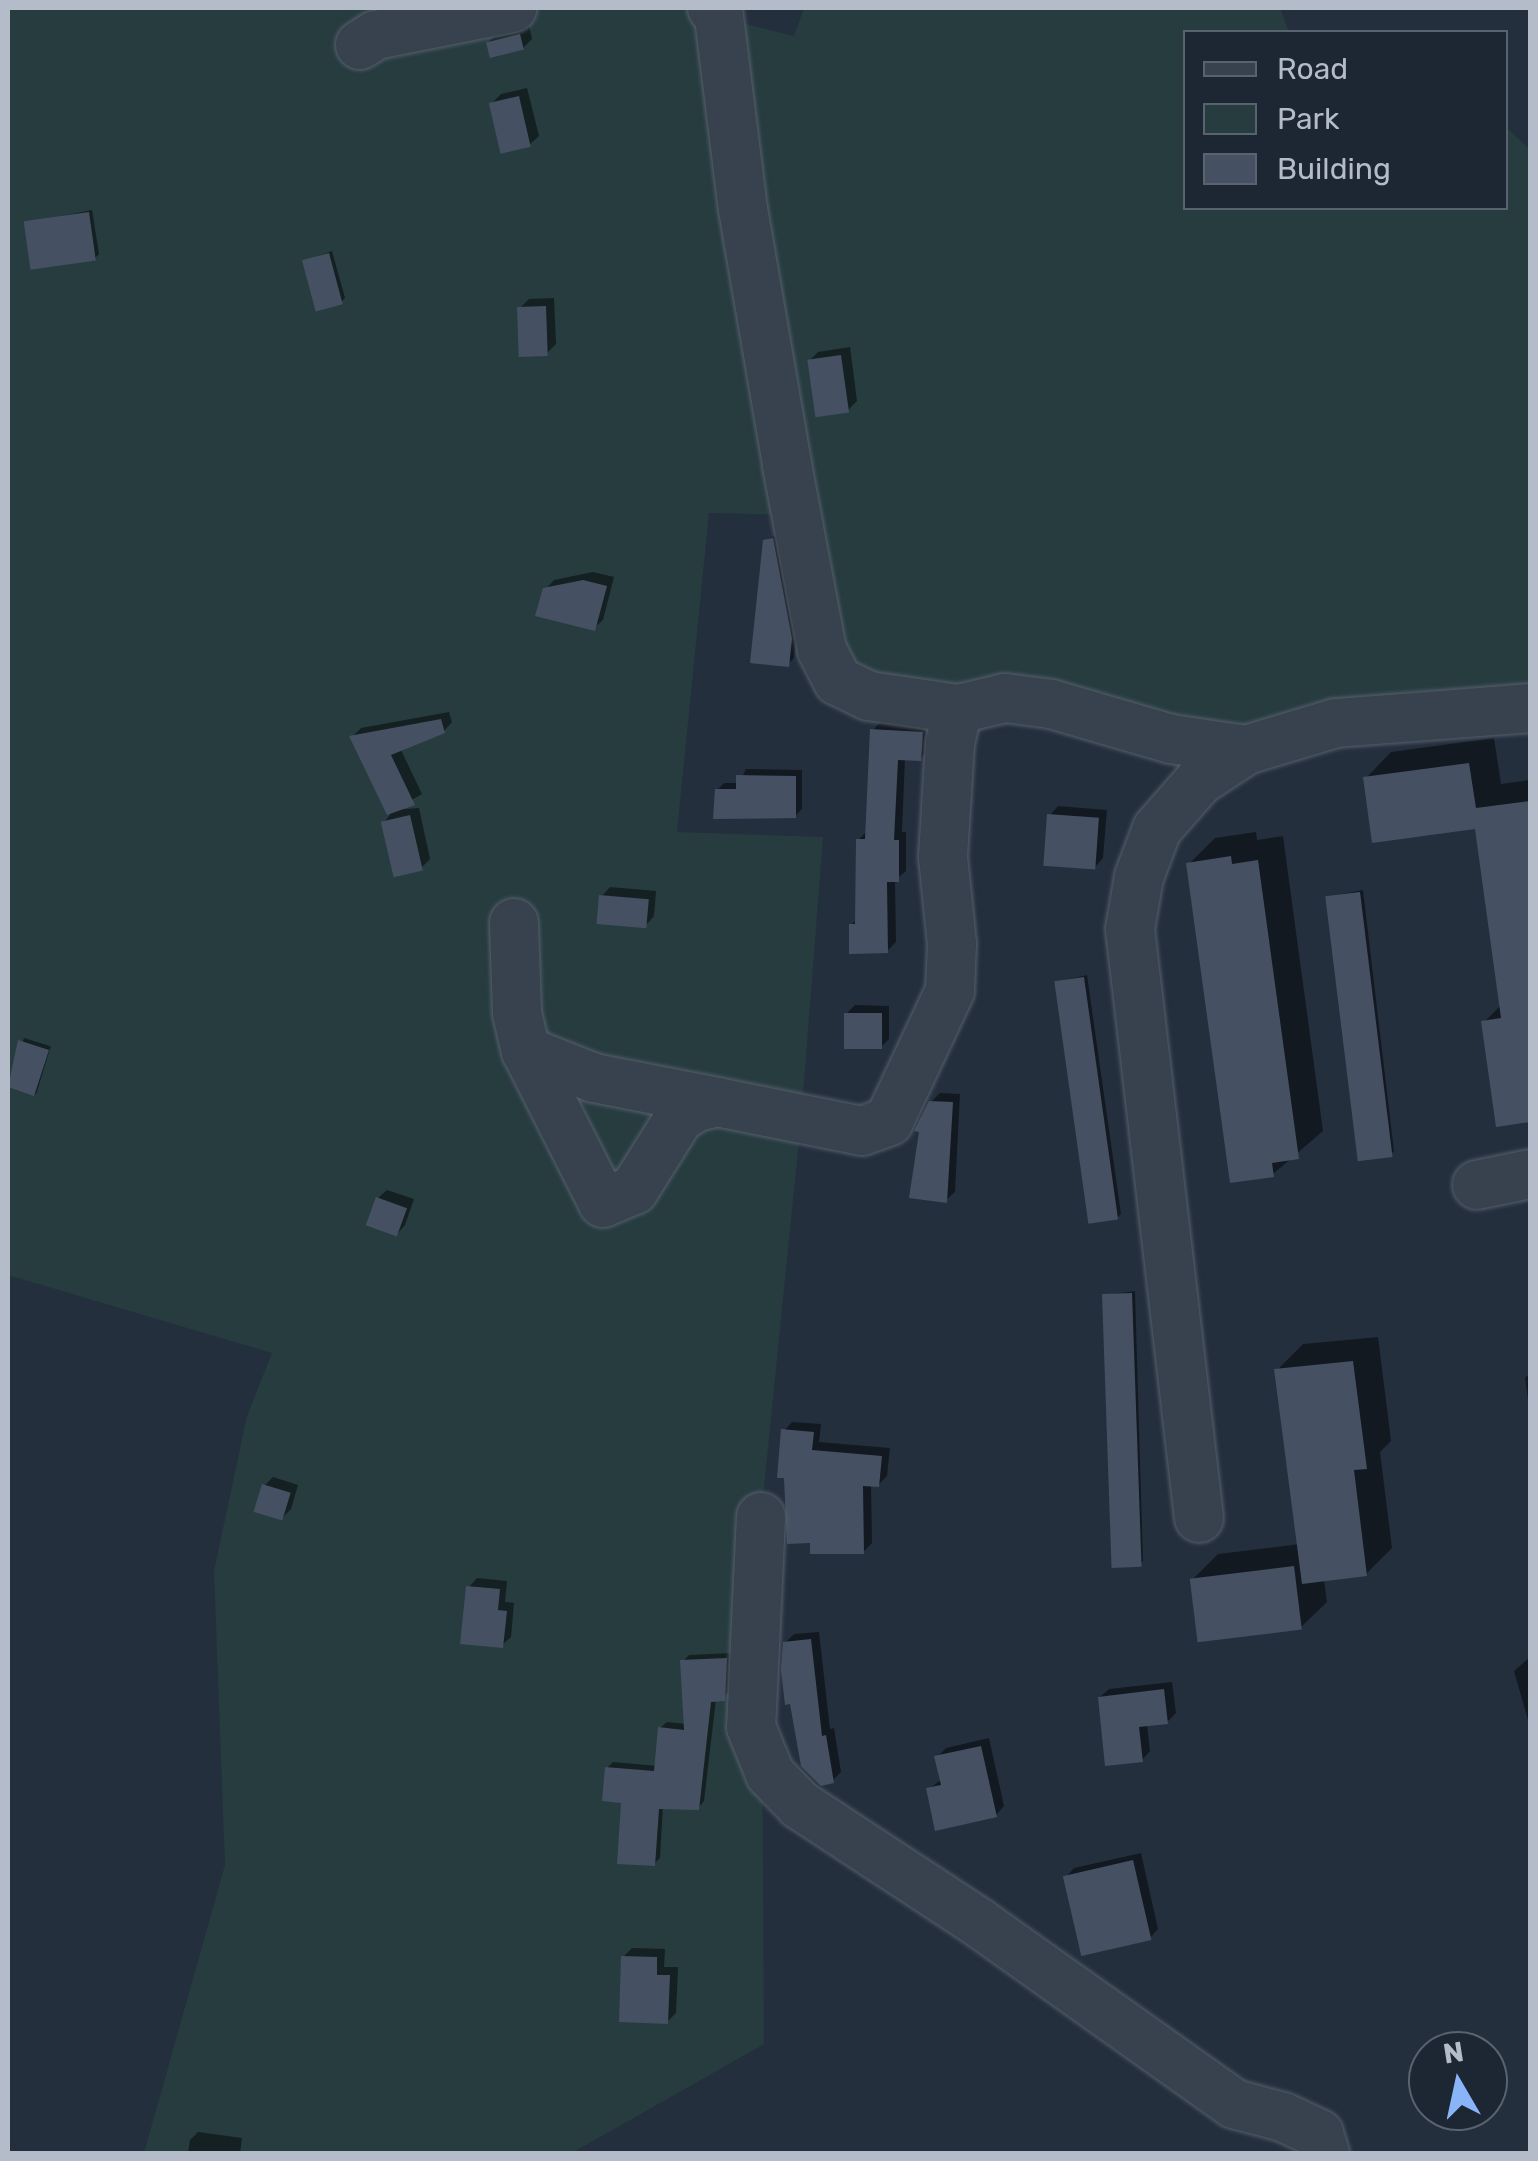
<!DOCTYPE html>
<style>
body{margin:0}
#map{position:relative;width:1538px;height:2161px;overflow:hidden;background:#242f3e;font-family:Rubik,sans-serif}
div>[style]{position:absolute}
.green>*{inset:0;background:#263c3f}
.shadow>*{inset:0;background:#0007;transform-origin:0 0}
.building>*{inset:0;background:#455162;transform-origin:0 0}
.roads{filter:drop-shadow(0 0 2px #565f6c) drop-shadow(0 0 2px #565f6c)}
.minor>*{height:48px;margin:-24px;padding:0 24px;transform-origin:24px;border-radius:24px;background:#38414e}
span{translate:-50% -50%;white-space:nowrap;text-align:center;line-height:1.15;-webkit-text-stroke:9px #1d2633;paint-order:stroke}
.frame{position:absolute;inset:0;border:10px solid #b4bcc9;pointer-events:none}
.legend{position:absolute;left:1183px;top:30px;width:325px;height:180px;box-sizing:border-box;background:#1d2633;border:2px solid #59626f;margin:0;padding:12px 18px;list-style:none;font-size:30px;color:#b4bcc9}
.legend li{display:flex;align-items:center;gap:20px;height:50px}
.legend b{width:50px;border:2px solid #59626f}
.north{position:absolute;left:1408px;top:2031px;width:100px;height:100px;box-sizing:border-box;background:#1d2633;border:2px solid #59626f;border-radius:50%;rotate:351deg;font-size:28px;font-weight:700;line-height:40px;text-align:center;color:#b4bcc9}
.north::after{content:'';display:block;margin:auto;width:35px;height:45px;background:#8ab4f8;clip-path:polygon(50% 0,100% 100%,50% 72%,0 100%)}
</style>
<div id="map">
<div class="green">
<i style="clip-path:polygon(8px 8px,710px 8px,719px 17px,794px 36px,804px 8px,1280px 8px,1289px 32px,1186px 32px,1186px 208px,1506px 208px,1506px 127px,1530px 150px,1530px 708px,1246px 750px,838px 681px,797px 515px,709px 513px,677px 832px,823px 837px,801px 1121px,761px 1517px,764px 2044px,572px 2153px,144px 2153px,225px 1865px,214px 1571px,247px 1416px,272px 1353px,8px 1275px)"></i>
</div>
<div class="shadow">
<i style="clip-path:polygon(529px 26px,532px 39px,523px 48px,489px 42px,497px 33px)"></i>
<i style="clip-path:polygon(527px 88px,539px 136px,530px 144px,492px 103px,501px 94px)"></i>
<i style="clip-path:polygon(92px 210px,99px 254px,95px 258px,27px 223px)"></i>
<i style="clip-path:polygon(332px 251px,345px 298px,341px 302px,305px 261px)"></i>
<i style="clip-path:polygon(554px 298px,556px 344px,547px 353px,520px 308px,529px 299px)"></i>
<i style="clip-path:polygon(850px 347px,857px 401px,848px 410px,809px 361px,818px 352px)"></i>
<i style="clip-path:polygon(778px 533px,797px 632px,794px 658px,788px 664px,766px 541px)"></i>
<i style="clip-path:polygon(593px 572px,614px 577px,603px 620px,594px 628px,545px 590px,554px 580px)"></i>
<i style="clip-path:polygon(449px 712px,452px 722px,444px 731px,400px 748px,422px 794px,394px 810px,419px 808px,430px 859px,421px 868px,384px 822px,390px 815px,352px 737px,361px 728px)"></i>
<i style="clip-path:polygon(881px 721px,931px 724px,929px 750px,920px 759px,905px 758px,902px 832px,906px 832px,906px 871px,895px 880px,896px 942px,887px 951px,851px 925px,857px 919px,858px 840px,867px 831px,873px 730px)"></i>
<i style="clip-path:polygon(1494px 738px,1501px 784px,1530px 780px,1530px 1119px,1498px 1124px,1484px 1022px,1502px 1004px,1477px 826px,1366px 778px,1391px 752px)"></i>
<i style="clip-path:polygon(746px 769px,802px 770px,802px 809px,795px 816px,717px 790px,724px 783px,739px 783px)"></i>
<i style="clip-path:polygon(1058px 806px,1107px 810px,1103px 858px,1095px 867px,1050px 815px)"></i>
<i style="clip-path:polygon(1256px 832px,1257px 840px,1283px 836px,1323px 1131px,1273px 1174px,1189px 864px,1215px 838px)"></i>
<i style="clip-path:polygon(610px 887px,656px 891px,654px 916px,646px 925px,602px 896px)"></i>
<i style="clip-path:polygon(1363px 890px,1394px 1151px,1390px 1155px,1327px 897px)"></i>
<i style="clip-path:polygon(1087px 975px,1121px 1214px,1117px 1218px,1056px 982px)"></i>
<i style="clip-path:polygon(855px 1005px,889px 1006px,889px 1039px,880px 1048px,846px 1014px)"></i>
<i style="left:24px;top:1038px;width:28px;height:50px;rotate:17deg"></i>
<i style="clip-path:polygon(940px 1093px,960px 1094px,955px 1192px,946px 1200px,931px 1102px)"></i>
<i style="clip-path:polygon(387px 1190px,414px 1199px,405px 1225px,397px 1234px,378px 1198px)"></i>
<i style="clip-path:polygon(1135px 1291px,1143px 1561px,1139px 1565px,1105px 1295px)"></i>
<i style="clip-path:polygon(1378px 1337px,1391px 1441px,1380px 1452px,1392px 1548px,1366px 1574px,1324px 1579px,1327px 1602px,1301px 1627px,1192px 1580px,1218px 1554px,1300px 1544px,1277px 1370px,1303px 1344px)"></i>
<i style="clip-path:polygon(1530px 1373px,1530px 1415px,1525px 1378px)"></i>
<i style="clip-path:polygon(792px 1422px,821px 1424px,819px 1442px,890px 1448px,887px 1476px,878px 1485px,871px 1484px,872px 1543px,863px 1552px,813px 1541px,784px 1431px)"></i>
<i style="clip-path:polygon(273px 1477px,298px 1485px,291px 1509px,282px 1518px,264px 1486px)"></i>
<i style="clip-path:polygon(477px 1578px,507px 1581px,505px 1602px,514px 1603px,511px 1637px,502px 1645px,469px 1587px)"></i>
<i style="clip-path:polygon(819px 1632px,830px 1729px,834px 1728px,841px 1772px,832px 1781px,785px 1643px,794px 1634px)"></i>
<i style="clip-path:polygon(732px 1653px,730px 1692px,716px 1699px,704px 1801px,698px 1808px,663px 1806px,660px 1858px,654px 1864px,607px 1768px,613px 1762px,657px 1766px,660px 1728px,667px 1722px,686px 1724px,683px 1661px,689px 1655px)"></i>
<i style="clip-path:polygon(1530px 1657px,1530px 1720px,1528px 1720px,1514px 1671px)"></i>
<i style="clip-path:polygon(1172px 1682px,1176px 1713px,1167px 1722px,1147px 1724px,1150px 1751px,1142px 1760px,1100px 1697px,1109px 1689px)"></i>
<i style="clip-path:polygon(989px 1738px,1004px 1806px,996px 1815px,929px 1789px,942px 1779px,937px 1757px,946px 1748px)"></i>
<i style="clip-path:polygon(1141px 1853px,1158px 1929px,1150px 1938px,1066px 1877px,1074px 1868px)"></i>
<i style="clip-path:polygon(632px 1948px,665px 1949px,664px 1967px,678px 1967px,676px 2013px,667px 2022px,623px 1957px)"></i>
<i style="clip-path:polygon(198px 2132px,242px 2138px,240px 2154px,188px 2154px,190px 2140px)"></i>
</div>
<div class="building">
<i style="left:520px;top:34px;width:16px;height:35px;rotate:76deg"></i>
<i style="left:519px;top:96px;width:52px;height:31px;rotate:77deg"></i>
<i style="left:89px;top:212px;width:49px;height:66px;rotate:82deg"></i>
<i style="left:329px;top:253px;width:53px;height:28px;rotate:75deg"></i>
<i style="left:546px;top:306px;width:50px;height:29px;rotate:88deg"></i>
<i style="left:841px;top:355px;width:58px;height:34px;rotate:82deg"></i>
<i style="clip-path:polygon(773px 538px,792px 639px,789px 667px,750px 663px,763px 540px)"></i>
<i style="clip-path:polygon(583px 580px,607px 586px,595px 631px,535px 616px,543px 588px)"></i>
<i style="clip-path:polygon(441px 719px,445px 733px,391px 755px,415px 805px,387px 815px,349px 736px)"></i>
<i style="clip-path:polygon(870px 729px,923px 732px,921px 761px,898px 760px,894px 840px,899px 840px,899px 882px,887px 882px,888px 953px,849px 954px,849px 924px,855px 924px,856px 839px,865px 839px)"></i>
<i style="clip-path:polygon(1469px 763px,1476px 808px,1530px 801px,1530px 1122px,1496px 1127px,1481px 1021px,1501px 1018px,1475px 829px,1372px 843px,1363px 777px)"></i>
<i style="clip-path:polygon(736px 775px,796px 776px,796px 818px,713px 819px,715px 789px,736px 789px)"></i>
<i style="left:1047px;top:814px;width:52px;height:52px;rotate:4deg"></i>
<i style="left:410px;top:815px;width:57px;height:30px;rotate:77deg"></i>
<i style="clip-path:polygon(1231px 856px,1232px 864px,1258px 860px,1299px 1159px,1272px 1163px,1274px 1177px,1230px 1183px,1186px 863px)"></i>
<i style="left:1360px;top:892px;width:267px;height:35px;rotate:83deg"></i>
<i style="left:599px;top:895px;width:50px;height:29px;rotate:5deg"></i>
<i style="left:1084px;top:977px;width:245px;height:30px;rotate:82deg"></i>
<i style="left:844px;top:1013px;width:38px;height:36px"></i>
<i style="clip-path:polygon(18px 1040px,49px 1050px,34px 1096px,8px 1087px)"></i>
<i style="clip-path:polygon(929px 1101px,953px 1102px,947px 1203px,909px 1198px,919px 1132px,914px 1131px)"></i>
<i style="left:376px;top:1197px;width:33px;height:30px;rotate:20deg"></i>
<i style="left:1132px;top:1293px;width:274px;height:30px;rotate:88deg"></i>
<i style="clip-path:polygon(1353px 1361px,1367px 1469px,1354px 1470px,1367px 1576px,1302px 1584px,1274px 1369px)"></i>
<i style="clip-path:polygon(781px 1429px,814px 1432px,812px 1450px,882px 1456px,879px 1487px,863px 1486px,864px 1554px,810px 1554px,810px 1543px,787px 1544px,784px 1478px,777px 1478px)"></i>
<i style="left:262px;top:1484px;width:30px;height:29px;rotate:17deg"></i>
<i style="left:1294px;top:1566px;width:64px;height:105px;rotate:83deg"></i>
<i style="clip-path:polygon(466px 1586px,500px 1589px,498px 1610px,507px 1611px,503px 1648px,460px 1644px)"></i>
<i style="clip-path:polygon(811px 1639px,822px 1736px,826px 1735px,834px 1783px,821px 1786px,801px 1766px,790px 1704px,785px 1705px,781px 1670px,783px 1642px)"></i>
<i style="clip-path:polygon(727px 1658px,725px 1701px,711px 1702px,699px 1810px,659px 1809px,655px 1866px,617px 1864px,621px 1803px,602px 1801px,605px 1767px,654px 1771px,658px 1727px,684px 1730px,680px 1660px)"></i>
<i style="clip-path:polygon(1164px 1689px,1168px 1724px,1139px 1727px,1143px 1762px,1105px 1766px,1098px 1697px)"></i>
<i style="clip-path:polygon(981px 1746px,997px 1817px,935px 1831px,926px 1788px,941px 1785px,934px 1756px)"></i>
<i style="left:1133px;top:1860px;width:82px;height:72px;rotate:77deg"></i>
<i style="clip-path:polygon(621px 1956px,657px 1957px,657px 1975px,670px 1975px,668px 2024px,619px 2022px)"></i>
</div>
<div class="roads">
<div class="minor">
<i style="left:712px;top:8px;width:11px;rotate:52deg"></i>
<i style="left:719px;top:17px;width:193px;rotate:82.9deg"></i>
<i style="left:743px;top:209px;width:260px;rotate:80.2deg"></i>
<i style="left:787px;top:465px;width:188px;rotate:79.3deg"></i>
<i style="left:822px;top:650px;width:35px;rotate:63deg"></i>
<i style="left:838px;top:681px;width:34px;rotate:26deg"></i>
<i style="left:869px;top:696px;width:90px;rotate:8.3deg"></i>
<i style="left:958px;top:709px;width:48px;rotate:-13.2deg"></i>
<i style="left:1005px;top:698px;width:46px;rotate:7.4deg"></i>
<i style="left:1051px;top:704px;width:125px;rotate:16.3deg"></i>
<i style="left:1171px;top:739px;width:76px;rotate:8.3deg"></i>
<i style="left:360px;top:45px;width:19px;rotate:-32deg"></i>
<i style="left:376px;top:35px;width:139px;rotate:-11.2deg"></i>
<i style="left:514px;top:923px;width:90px;rotate:88.1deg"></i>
<i style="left:517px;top:1013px;width:39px;rotate:77deg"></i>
<i style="left:526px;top:1051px;width:170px;rotate:63.1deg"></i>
<i style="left:603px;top:1203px;width:34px;rotate:-23deg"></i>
<i style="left:634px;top:1190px;width:85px;rotate:-58deg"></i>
<i style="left:679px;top:1118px;width:20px;rotate:-33deg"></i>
<i style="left:696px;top:1107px;width:22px;rotate:-13deg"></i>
<i style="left:717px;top:1102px;width:148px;rotate:11.3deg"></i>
<i style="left:862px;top:1131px;width:29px;rotate:-20deg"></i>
<i style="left:889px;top:1121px;width:144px;rotate:-64.9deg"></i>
<i style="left:950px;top:991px;width:47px;rotate:-87.6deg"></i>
<i style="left:952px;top:944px;width:87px;rotate:-95.9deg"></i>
<i style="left:943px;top:857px;width:114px;rotate:-86.5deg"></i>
<i style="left:950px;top:743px;width:35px;rotate:-77deg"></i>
<i style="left:526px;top:1051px;width:73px;rotate:21.7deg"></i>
<i style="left:594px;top:1078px;width:125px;rotate:11deg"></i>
<i style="left:1477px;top:1185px;width:54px;rotate:-11.7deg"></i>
<i style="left:761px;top:1517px;width:210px;rotate:92.7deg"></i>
<i style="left:751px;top:1727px;width:51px;rotate:68deg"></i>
<i style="left:770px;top:1774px;width:43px;rotate:45.9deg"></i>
<i style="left:800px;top:1805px;width:213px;rotate:33.3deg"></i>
<i style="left:978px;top:1922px;width:314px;rotate:35.4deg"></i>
<i style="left:1234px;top:2104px;width:51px;rotate:14.9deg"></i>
<i style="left:1283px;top:2117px;width:40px;rotate:25deg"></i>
<i style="left:1319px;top:2134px;width:21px;rotate:73deg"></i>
<i style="left:1199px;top:1518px;width:593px;rotate:-96.68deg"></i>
<i style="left:1130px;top:929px;width:53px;rotate:-80.2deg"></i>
<i style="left:1139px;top:877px;width:51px;rotate:-69.4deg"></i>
<i style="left:1157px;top:829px;width:64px;rotate:-48.8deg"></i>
<i style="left:1199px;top:781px;width:56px;rotate:-33.4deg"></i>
<i style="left:1246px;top:750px;width:94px;rotate:-16.7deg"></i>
<i style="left:1336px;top:723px;width:195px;rotate:-4.4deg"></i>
</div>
</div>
<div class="frame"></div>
<ul class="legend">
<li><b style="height:12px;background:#38414e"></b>Road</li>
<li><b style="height:28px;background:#263c3f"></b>Park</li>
<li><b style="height:28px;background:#455162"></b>Building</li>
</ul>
<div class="north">N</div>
</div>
